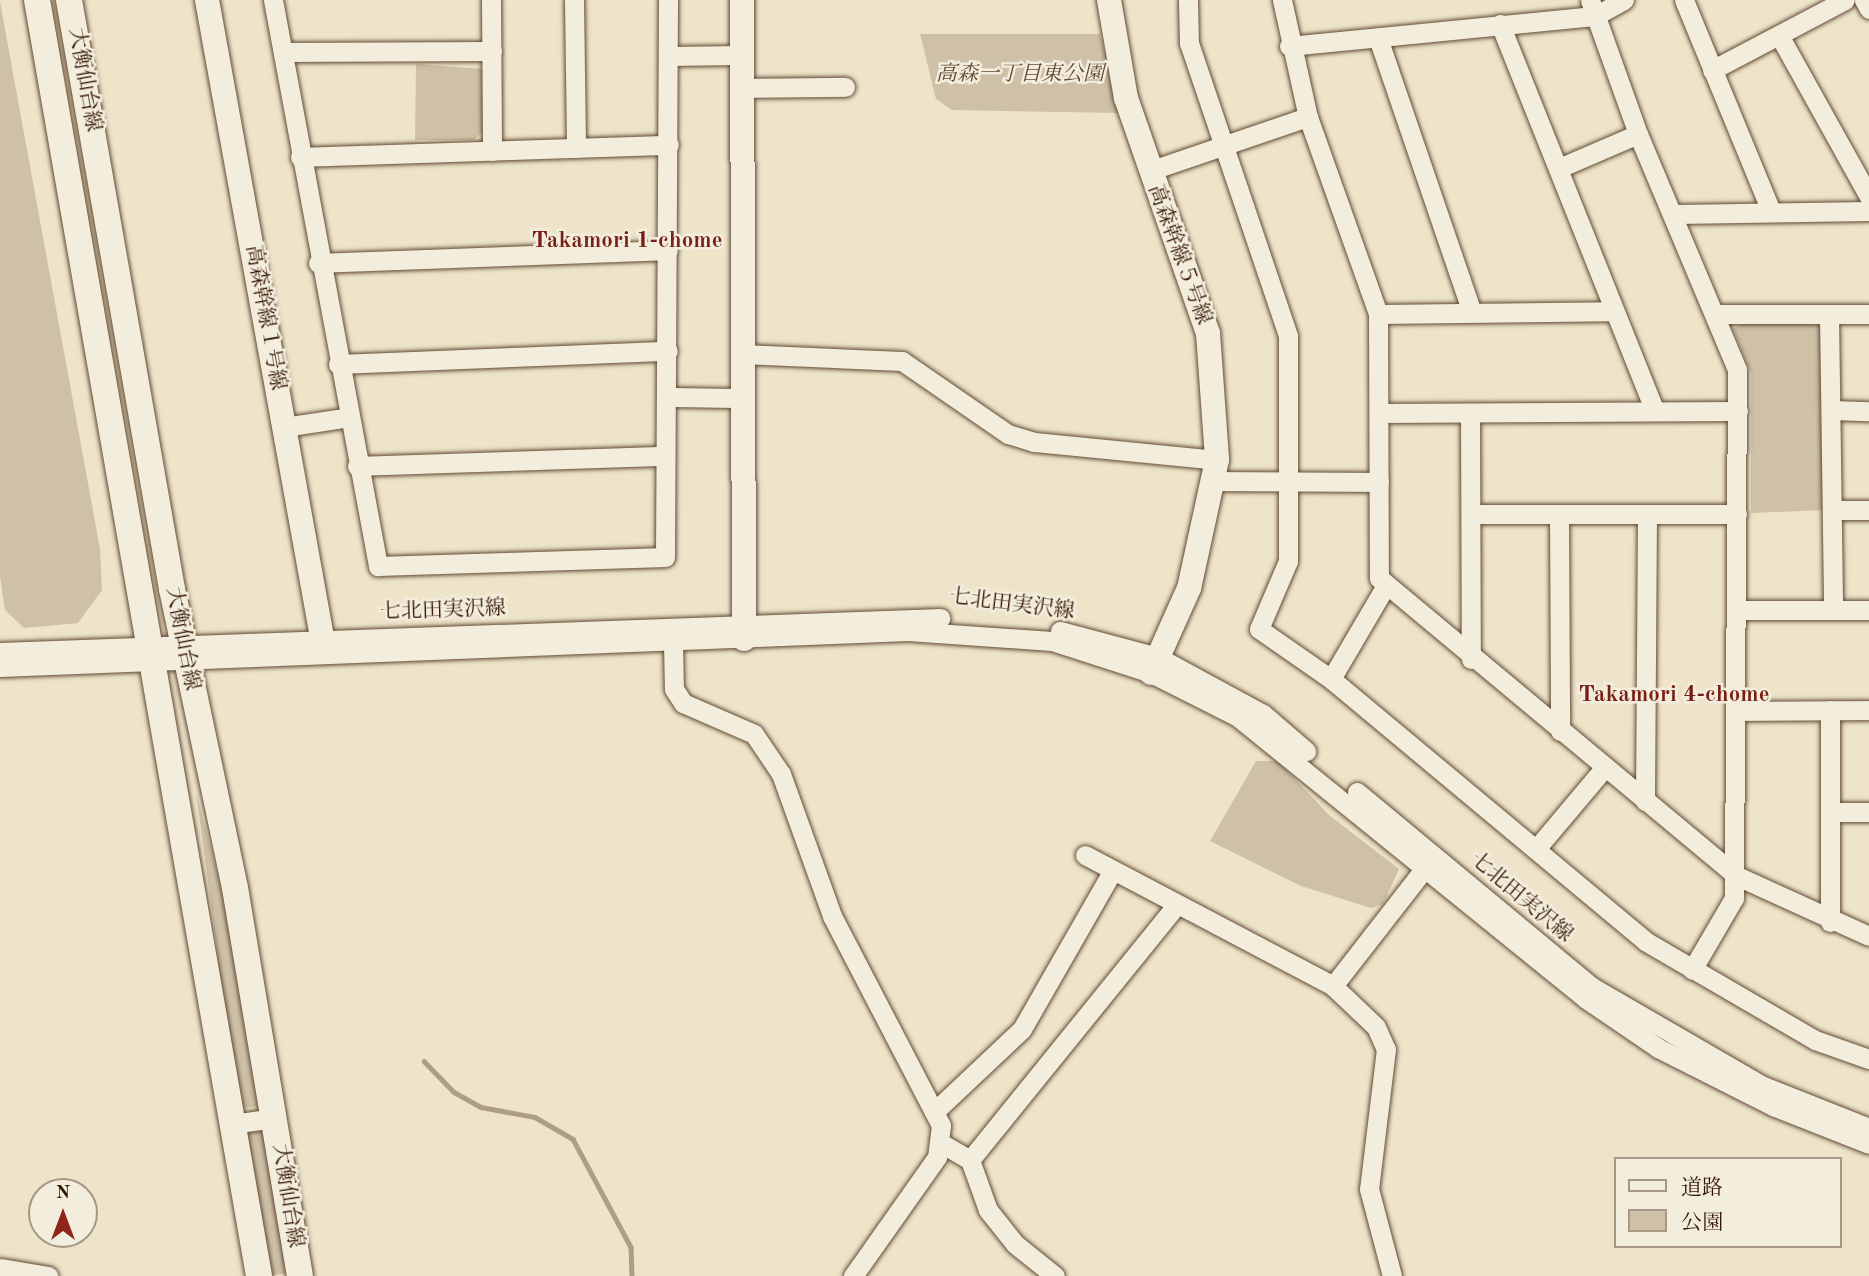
<!DOCTYPE html>
<meta charset="utf-8">
<style>
body{margin:0}
#map{position:relative;width:1869px;height:1276px;overflow:hidden;background:#ede4ca;font-family:"Old Standard TT","Noto Serif JP",serif}
div>[style]{position:absolute}
.green>*{inset:0;background:#cec1a8}
.stream>*{height:4.5px;margin:-2.25px;padding:0 2.25px;transform-origin:2.25px;border-radius:2.25px;background:#ae9e85}
.roads{filter:drop-shadow(0 0 2px #624a32) drop-shadow(0 0 2px #624a32)}
.minor>*{height:19px;margin:-9.5px;padding:0 9.5px;transform-origin:9.5px;border-radius:9.5px;background:#f3eddd}
.tertiary>*{height:24px;margin:-12px;padding:0 12px;transform-origin:12px;border-radius:12px;background:#f3eddd}
.secondary>*{height:26px;margin:-13px;padding:0 13px;transform-origin:13px;border-radius:13px;background:#f3eddd}
span{translate:-50% -50%;white-space:nowrap;text-align:center;line-height:1.15;-webkit-text-stroke:5px #f3eddd;paint-order:stroke}
.park-label{font-size:21px;color:#624932;font-style:italic}
.street-label{font-size:21px;color:#341600}
.neighbourhood-label{font-size:23px;color:#7a1f14;font-weight:700}
.legend{position:absolute;left:1614px;top:1157px;width:228px;height:91px;box-sizing:border-box;background:#f3eddd;border:2px solid #a79785;margin:0;padding:9px 12px;list-style:none;font-size:21px;color:#341600}
.legend li{display:flex;align-items:center;gap:14px;height:35px}
.legend b{width:35px;border:2px solid #a79785}
.north{position:absolute;left:28px;top:1178px;width:70px;height:70px;box-sizing:border-box;background:#f3eddd;border:2px solid #a79785;border-radius:50%;rotate:0deg;font-size:19px;font-weight:700;line-height:28px;text-align:center;color:#341600}
.north::after{content:'';display:block;margin:auto;width:24px;height:32px;background:#8f2418;clip-path:polygon(50% 0,100% 100%,50% 72%,0 100%)}
</style>
<div id="map">
<div class="green">
<i style="clip-path:polygon(0 2px,100px 549px,102px 590px,78px 623px,24px 628px,5px 610px,0 577px)"></i>
<i style="clip-path:polygon(920px 34px,1100px 34px,1120px 113px,952px 110px,936px 99px)"></i>
<i style="clip-path:polygon(416px 64px,482px 69px,486px 129px,474px 140px,415px 140px)"></i>
<i style="clip-path:polygon(1745px 322px,1815px 323px,1825px 329px,1826px 510px,1751px 513px,1751px 373px,1733px 329px)"></i>
<i style="clip-path:polygon(1256px 761px,1278px 761px,1329px 815px,1399px 869px,1383px 904px,1371px 908px,1301px 886px,1210px 841px)"></i>
<i style="clip-path:polygon(196px 792px,230px 922px,260px 1106px,242px 1108px,233px 1069px)"></i>
<i style="clip-path:polygon(263px 1128px,290px 1272px,271px 1276px,247px 1131px)"></i>
</div>
<div class="stream">
<i style="left:424px;top:1061px;width:43px;rotate:45.9deg"></i>
<i style="left:454px;top:1092px;width:31px;rotate:29deg"></i>
<i style="left:481px;top:1107px;width:55px;rotate:10.5deg"></i>
<i style="left:535px;top:1117px;width:44px;rotate:30.1deg"></i>
<i style="left:573px;top:1139px;width:123px;rotate:61.8deg"></i>
<i style="left:631px;top:1247px;width:29px;rotate:88deg"></i>
</div>
<div class="roads">
<div class="minor">
<i style="left:273px;top:0;width:576px;rotate:79.49deg"></i>
<i style="left:378px;top:566px;width:287px;rotate:-1.8deg"></i>
<i style="left:665px;top:557px;width:557px;rotate:-89.69deg"></i>
<i style="left:491px;top:0;width:151px;rotate:89.6deg"></i>
<i style="left:574px;top:0;width:148px;rotate:89.2deg"></i>
<i style="left:1188px;top:0;width:43px;rotate:88.7deg"></i>
<i style="left:1189px;top:43px;width:309px;rotate:71.3deg"></i>
<i style="left:1288px;top:336px;width:225px;rotate:90deg"></i>
<i style="left:1288px;top:561px;width:74px;rotate:113.1deg"></i>
<i style="left:1259px;top:629px;width:88px;rotate:34.8deg"></i>
<i style="left:1331px;top:679px;width:409px;rotate:39.8deg"></i>
<i style="left:1645px;top:941px;width:197px;rotate:30.2deg"></i>
<i style="left:1815px;top:1040px;width:57px;rotate:19.4deg"></i>
<i style="left:1282px;top:0;width:120px;rotate:77.5deg"></i>
<i style="left:1308px;top:117px;width:209px;rotate:70.4deg"></i>
<i style="left:1378px;top:314px;width:264px;rotate:89.8deg"></i>
<i style="left:1379px;top:578px;width:464px;rotate:39.8deg"></i>
<i style="left:1735px;top:875px;width:147px;rotate:24.5deg"></i>
<i style="left:1590px;top:0;width:142px;rotate:70.3deg"></i>
<i style="left:1638px;top:134px;width:256px;rotate:67.2deg"></i>
<i style="left:1737px;top:370px;width:528px;rotate:90.33deg"></i>
<i style="left:1734px;top:898px;width:83px;rotate:120.3deg"></i>
<i style="left:1684px;top:0;width:228px;rotate:67.6deg"></i>
<i style="left:1864px;top:0;width:10px;rotate:61deg"></i>
<i style="left:1500px;top:24px;width:416px;rotate:68.2deg"></i>
<i style="left:1779px;top:35px;width:185px;rotate:60.9deg"></i>
<i style="left:1378px;top:38px;width:290px;rotate:71.1deg"></i>
<i style="left:1289px;top:46px;width:307px;rotate:-5.6deg"></i>
<i style="left:1595px;top:16px;width:33px;rotate:-29deg"></i>
<i style="left:283px;top:52px;width:209px;rotate:-0.3deg"></i>
<i style="left:668px;top:56px;width:73px;rotate:-0.8deg"></i>
<i style="left:1712px;top:70px;width:150px;rotate:-27.8deg"></i>
<i style="left:742px;top:88px;width:103px;rotate:-0.6deg"></i>
<i style="left:300px;top:157px;width:369px;rotate:-1.9deg"></i>
<i style="left:1559px;top:168px;width:86px;rotate:-23.3deg"></i>
<i style="left:1149px;top:171px;width:168px;rotate:-18.8deg"></i>
<i style="left:1676px;top:214px;width:193px;rotate:-0.9deg"></i>
<i style="left:318px;top:263px;width:350px;rotate:-2.1deg"></i>
<i style="left:1378px;top:314px;width:234px;rotate:-0.7deg"></i>
<i style="left:1717px;top:314px;width:152px"></i>
<i style="left:1829px;top:314px;width:296px;rotate:89.2deg"></i>
<i style="left:742px;top:354px;width:160px;rotate:2.5deg"></i>
<i style="left:902px;top:361px;width:129px;rotate:34.6deg"></i>
<i style="left:1008px;top:434px;width:27px;rotate:17deg"></i>
<i style="left:1034px;top:442px;width:184px;rotate:5.6deg"></i>
<i style="left:338px;top:364px;width:330px;rotate:-2.3deg"></i>
<i style="left:666px;top:397px;width:76px;rotate:0.8deg"></i>
<i style="left:1831px;top:410px;width:38px;rotate:2deg"></i>
<i style="left:1379px;top:413px;width:359px;rotate:-0.3deg"></i>
<i style="left:1470px;top:413px;width:246px;rotate:89.8deg"></i>
<i style="left:284px;top:427px;width:66px;rotate:-8.7deg"></i>
<i style="left:357px;top:466px;width:307px;rotate:-1.9deg"></i>
<i style="left:1215px;top:481px;width:164px;rotate:0.3deg"></i>
<i style="left:1832px;top:510px;width:37px"></i>
<i style="left:1472px;top:514px;width:265px"></i>
<i style="left:1559px;top:514px;width:217px;rotate:89.7deg"></i>
<i style="left:1738px;top:610px;width:131px"></i>
<i style="left:1060px;top:631px;width:101px;rotate:14.9deg"></i>
<i style="left:1158px;top:657px;width:119px;rotate:28.5deg"></i>
<i style="left:1263px;top:714px;width:57px;rotate:40.7deg"></i>
<i style="left:673px;top:643px;width:46px;rotate:88.8deg"></i>
<i style="left:674px;top:689px;width:17px;rotate:57deg"></i>
<i style="left:683px;top:703px;width:77px;rotate:23.6deg"></i>
<i style="left:754px;top:734px;width:48px;rotate:56deg"></i>
<i style="left:781px;top:774px;width:151px;rotate:70.2deg"></i>
<i style="left:832px;top:916px;width:236px;rotate:62.5deg"></i>
<i style="left:941px;top:1125px;width:32px;rotate:97deg"></i>
<i style="left:937px;top:1157px;width:146px;rotate:125.2deg"></i>
<i style="left:0;top:652px;width:941px;rotate:-2.07deg"></i>
<i style="left:0;top:667px;width:909px;rotate:-2.27deg"></i>
<i style="left:908px;top:631px;width:144px;rotate:4deg"></i>
<i style="left:1052px;top:641px;width:104px;rotate:17.9deg"></i>
<i style="left:1151px;top:673px;width:97px;rotate:26.8deg"></i>
<i style="left:1238px;top:717px;width:448px;rotate:39deg"></i>
<i style="left:1586px;top:999px;width:87px;rotate:34.2deg"></i>
<i style="left:1658px;top:1048px;width:131px;rotate:26.8deg"></i>
<i style="left:1775px;top:1107px;width:101px;rotate:21.5deg"></i>
<i style="left:1331px;top:679px;width:107px;rotate:-59.6deg"></i>
<i style="left:1830px;top:710px;width:212px;rotate:90deg"></i>
<i style="left:1736px;top:711px;width:133px;rotate:-0.4deg"></i>
<i style="left:1357px;top:792px;width:305px;rotate:39.7deg"></i>
<i style="left:1592px;top:987px;width:195px;rotate:30.1deg"></i>
<i style="left:1761px;top:1085px;width:116px;rotate:21.7deg"></i>
<i style="left:1645px;top:801px;width:287px;rotate:-89.6deg"></i>
<i style="left:1831px;top:812px;width:38px"></i>
<i style="left:1536px;top:849px;width:107px;rotate:-49.9deg"></i>
<i style="left:1085px;top:855px;width:280px;rotate:27.8deg"></i>
<i style="left:1333px;top:986px;width:59px;rotate:43.6deg"></i>
<i style="left:1376px;top:1027px;width:24px;rotate:66deg"></i>
<i style="left:1386px;top:1049px;width:141px;rotate:96.9deg"></i>
<i style="left:1369px;top:1189px;width:90px;rotate:75.2deg"></i>
<i style="left:1333px;top:986px;width:150px;rotate:-52.1deg"></i>
<i style="left:934px;top:1112px;width:121px;rotate:-43.3deg"></i>
<i style="left:1022px;top:1029px;width:183px;rotate:-60.2deg"></i>
<i style="left:232px;top:1124px;width:42px;rotate:-8.1deg"></i>
<i style="left:939px;top:1142px;width:36px;rotate:30deg"></i>
<i style="left:970px;top:1160px;width:53px;rotate:70.2deg"></i>
<i style="left:988px;top:1210px;width:43px;rotate:51.5deg"></i>
<i style="left:1015px;top:1244px;width:51px;rotate:38.7deg"></i>
<i style="left:970px;top:1160px;width:329px;rotate:-51deg"></i>
<i style="left:0;top:1268px;width:49px;rotate:9.5deg"></i>
</div>
<div class="tertiary">
<i style="left:207px;top:0;width:647px;rotate:79.77deg"></i>
<i style="left:742px;top:0;width:639px;rotate:89.82deg"></i>
<i style="left:1109px;top:0;width:99px;rotate:80.2deg"></i>
<i style="left:1126px;top:98px;width:249px;rotate:70.8deg"></i>
<i style="left:1208px;top:333px;width:127px;rotate:85.9deg"></i>
<i style="left:1217px;top:460px;width:131px;rotate:102.3deg"></i>
<i style="left:1189px;top:588px;width:93px;rotate:114.1deg"></i>
</div>
<div class="secondary">
<i style="left:37px;top:0;width:1295px;rotate:80.13deg"></i>
<i style="left:69px;top:0;width:598px;rotate:80.08deg"></i>
<i style="left:172px;top:589px;width:306px;rotate:78.1deg"></i>
<i style="left:235px;top:888px;width:393px;rotate:80.5deg"></i>
</div>
</div>
<div class="park-label">
<span style="left:1020px;top:75px">高森一丁目東公園</span>
</div>
<div class="street-label">
<span style="left:84px;top:80px;rotate:80deg">大衡仙台線</span>
<span style="left:1179px;top:255px;rotate:70deg">高森幹線５号線</span>
<span style="left:265px;top:318px;rotate:80deg">高森幹線１号線</span>
<span style="left:1012px;top:605px;rotate:7deg">七北田実沢線</span>
<span style="left:443px;top:611px;rotate:-2deg">七北田実沢線</span>
<span style="left:182px;top:639px;rotate:79deg">大衡仙台線</span>
<span style="left:1521px;top:898px;rotate:40deg">七北田実沢線</span>
<span style="left:287px;top:1196px;rotate:81deg">大衡仙台線</span>
</div>
<div class="neighbourhood-label">
<span style="left:627px;top:241px">Takamori 1-chome</span>
<span style="left:1674px;top:695px">Takamori 4-chome</span>
</div>
<ul class="legend">
<li><b style="height:9px;background:#f3eddd"></b>道路</li>
<li><b style="height:19px;background:#cec1a8"></b>公園</li>
</ul>
<div class="north">N</div>
</div>
